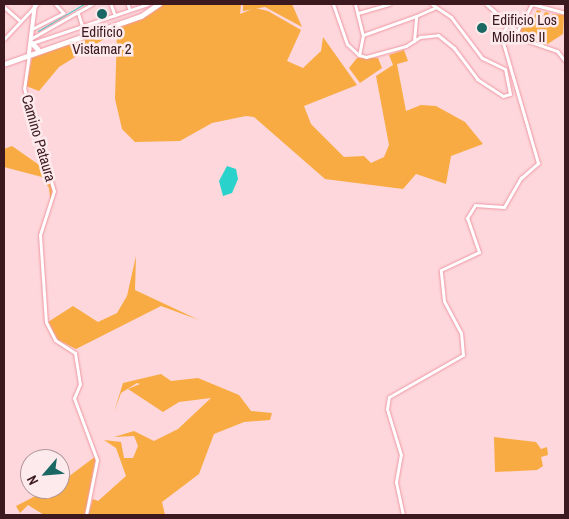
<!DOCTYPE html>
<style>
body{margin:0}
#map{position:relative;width:569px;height:519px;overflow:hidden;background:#fdd7db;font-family:"Archivo Narrow",sans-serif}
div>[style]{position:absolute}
.green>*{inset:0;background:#f9ab43}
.water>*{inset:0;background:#29d3cc}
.stream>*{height:1px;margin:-0.5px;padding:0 0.5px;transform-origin:0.5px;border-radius:0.5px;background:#29d3cc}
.roads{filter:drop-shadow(0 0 1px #ef96a4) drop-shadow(0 0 1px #ef96a4)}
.pedestrian>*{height:2.5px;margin:-1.25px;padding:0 1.25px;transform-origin:1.25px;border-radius:1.25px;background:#fff}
.minor>*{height:3px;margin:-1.5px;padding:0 1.5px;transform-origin:1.5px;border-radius:1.5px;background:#fff}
.tertiary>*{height:4px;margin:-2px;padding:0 2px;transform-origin:2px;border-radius:2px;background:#fff}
.secondary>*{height:4.5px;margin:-2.25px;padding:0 2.25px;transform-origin:2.25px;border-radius:2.25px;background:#fff}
.dots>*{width:14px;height:14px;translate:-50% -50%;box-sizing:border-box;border:2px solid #fdeaec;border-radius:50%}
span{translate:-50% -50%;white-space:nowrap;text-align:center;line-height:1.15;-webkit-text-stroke:5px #fdeaec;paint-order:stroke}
.poi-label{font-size:15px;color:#3b191f}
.left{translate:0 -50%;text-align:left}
.street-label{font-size:15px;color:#3b191f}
.frame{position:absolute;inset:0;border:5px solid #3b191f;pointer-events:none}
.north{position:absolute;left:20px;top:449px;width:50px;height:50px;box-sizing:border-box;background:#fdeaec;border:1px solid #af969a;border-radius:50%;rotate:243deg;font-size:14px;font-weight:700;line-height:20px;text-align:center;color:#3b191f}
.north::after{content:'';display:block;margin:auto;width:18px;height:22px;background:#1a6763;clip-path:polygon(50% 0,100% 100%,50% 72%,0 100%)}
</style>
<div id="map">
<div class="green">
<i style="clip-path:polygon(163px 4px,241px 4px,240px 14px,255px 8px,268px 11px,301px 30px,287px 61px,303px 68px,321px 51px,323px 37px,357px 85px,304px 106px,311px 124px,344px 157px,364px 156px,371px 163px,384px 157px,389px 145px,376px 76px,393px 65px,389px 55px,404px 50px,408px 61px,397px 64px,406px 111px,421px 105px,436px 106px,465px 122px,483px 144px,451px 156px,446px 184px,416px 174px,403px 189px,325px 179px,254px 117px,246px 116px,212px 123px,180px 141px,135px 142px,122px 129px,115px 99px,117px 31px,59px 67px,39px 91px,26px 86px,32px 58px,149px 15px)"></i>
<i style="clip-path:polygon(243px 4px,292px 4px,302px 27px,265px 7px,243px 11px)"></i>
<i style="clip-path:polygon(537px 10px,541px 11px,537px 24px,540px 26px,545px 12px,549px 13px,546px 27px,550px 27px,552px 14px,564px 15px,563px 34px,543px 47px,519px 31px,526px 19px,532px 22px)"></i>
<i style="clip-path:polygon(357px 58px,378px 58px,382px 68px,360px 83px,349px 68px)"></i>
<i style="clip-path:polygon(12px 146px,45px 169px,52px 190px,51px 205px,49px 188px,42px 177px,4px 167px,4px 149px)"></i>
<i style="clip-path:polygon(136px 256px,135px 290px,199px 320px,161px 306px,76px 349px,58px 340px,48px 322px,73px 306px,98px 322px,117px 313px,127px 296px)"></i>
<i style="clip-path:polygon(161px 374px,171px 381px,198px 378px,239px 395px,251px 411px,272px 413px,270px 420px,244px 422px,214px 434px,199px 474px,162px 502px,165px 515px,88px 515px,93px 499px,98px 501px,126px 476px,116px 448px,104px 440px,121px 442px,124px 458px,133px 458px,138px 446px,134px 436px,114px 437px,134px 431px,154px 441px,178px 429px,211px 398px,179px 402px,163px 412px,128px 389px,140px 384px,137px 383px,121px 393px,114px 412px,123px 383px)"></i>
<i style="clip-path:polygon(494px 437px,536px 442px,541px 449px,547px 447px,548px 455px,541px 457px,543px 466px,537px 470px,495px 472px)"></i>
<i style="clip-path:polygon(96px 456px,85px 514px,44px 515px,28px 505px,20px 513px,16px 506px,49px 489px,60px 489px,60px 483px)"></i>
</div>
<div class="water">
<i style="clip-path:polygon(227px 166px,236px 169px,238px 179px,232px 193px,223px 196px,219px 181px)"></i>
</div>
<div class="stream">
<i style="left:38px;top:31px;width:53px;rotate:-30.4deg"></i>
</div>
<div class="roads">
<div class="pedestrian">
<i style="left:111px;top:4px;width:12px;rotate:70deg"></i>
<i style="left:128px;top:4px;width:6px;rotate:72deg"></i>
<i style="left:78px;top:12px;width:16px;rotate:72deg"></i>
<i style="left:34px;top:28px;width:33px;rotate:-27deg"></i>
<i style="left:63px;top:13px;width:12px;rotate:-132deg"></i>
<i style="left:517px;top:32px;width:32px;rotate:-62deg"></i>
</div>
<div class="minor">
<i style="left:333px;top:4px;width:42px;rotate:70.7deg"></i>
<i style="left:347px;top:44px;width:16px;rotate:43deg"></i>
<i style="left:359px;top:55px;width:7px;rotate:16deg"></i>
<i style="left:366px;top:57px;width:41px;rotate:-15.4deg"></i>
<i style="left:406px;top:46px;width:17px;rotate:-33deg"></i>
<i style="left:420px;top:37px;width:18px;rotate:-6deg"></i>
<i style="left:438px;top:35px;width:21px;rotate:39deg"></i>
<i style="left:454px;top:48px;width:39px;rotate:53deg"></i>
<i style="left:477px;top:79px;width:31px;rotate:33deg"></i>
<i style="left:503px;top:96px;width:7px;rotate:-16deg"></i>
<i style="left:510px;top:94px;width:25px;rotate:-101deg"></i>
<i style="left:505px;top:69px;width:25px;rotate:-154deg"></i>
<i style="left:482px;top:58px;width:51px;rotate:-127.1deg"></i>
<i style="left:451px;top:17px;width:23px;rotate:-146deg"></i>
<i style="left:355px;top:4px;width:32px;rotate:76deg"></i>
<i style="left:363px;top:35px;width:20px;rotate:101deg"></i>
<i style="left:486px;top:4px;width:56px;rotate:41.4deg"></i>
<i style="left:528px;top:41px;width:31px;rotate:19deg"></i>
<i style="left:557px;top:51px;width:13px;rotate:51deg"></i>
<i style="left:532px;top:4px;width:34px;rotate:15deg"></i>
<i style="left:4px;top:7px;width:21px;rotate:41deg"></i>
<i style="left:358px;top:13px;width:33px;rotate:-16deg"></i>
<i style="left:363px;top:35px;width:56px;rotate:-19.7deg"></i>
<i style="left:32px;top:38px;width:69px;rotate:-29.5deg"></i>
<i style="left:4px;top:39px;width:48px;rotate:-46.7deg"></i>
<i style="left:414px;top:41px;width:25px;rotate:-85deg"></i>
<i style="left:416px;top:16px;width:22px;rotate:-24deg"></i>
<i style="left:32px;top:43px;width:122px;rotate:-18.6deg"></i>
<i style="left:29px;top:54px;width:34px;rotate:98deg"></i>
<i style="left:24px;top:88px;width:107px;rotate:73.8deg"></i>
<i style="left:54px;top:191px;width:46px;rotate:107.7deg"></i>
<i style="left:40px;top:235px;width:87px;rotate:86.1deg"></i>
<i style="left:46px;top:322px;width:20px;rotate:63deg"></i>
<i style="left:55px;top:340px;width:24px;rotate:33deg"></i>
<i style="left:75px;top:353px;width:31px;rotate:81deg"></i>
<i style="left:80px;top:384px;width:15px;rotate:113deg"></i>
<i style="left:74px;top:398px;width:66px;rotate:69.6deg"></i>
<i style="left:97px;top:460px;width:56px;rotate:101.3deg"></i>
<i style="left:403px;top:515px;width:34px;rotate:-102deg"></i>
<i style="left:396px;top:482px;width:27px;rotate:-80deg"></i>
<i style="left:401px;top:455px;width:48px;rotate:-106.9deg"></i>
<i style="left:387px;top:409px;width:12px;rotate:-81deg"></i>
<i style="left:389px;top:397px;width:85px;rotate:-29.6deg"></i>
<i style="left:463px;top:355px;width:22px;rotate:-95deg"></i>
<i style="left:461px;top:333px;width:36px;rotate:-118deg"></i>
<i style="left:444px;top:301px;width:31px;rotate:-96deg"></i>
<i style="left:441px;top:270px;width:42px;rotate:-25.3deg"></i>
<i style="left:479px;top:252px;width:36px;rotate:-109deg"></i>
<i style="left:467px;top:218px;width:15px;rotate:-58deg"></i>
<i style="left:475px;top:205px;width:29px;rotate:4deg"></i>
<i style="left:504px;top:207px;width:34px;rotate:-60deg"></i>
<i style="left:521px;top:178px;width:23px;rotate:-41deg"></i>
<i style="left:538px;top:163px;width:132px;rotate:-106.2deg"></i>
<i style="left:501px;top:36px;width:14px;rotate:-60deg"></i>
</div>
<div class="tertiary">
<i style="left:29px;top:53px;width:49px;rotate:-83deg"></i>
</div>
<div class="secondary">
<i style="left:32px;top:43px;width:8px;rotate:45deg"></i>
<i style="left:4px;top:64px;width:145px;rotate:-19.3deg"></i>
<i style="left:141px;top:16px;width:22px;rotate:-34deg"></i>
</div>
</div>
<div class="dots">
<i style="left:102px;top:14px;background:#1a6763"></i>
<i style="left:482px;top:28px;background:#1a6763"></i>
</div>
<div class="poi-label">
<span class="left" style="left:492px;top:28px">Edificio Los<br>Molinos II</span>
<span style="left:102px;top:40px">Edificio<br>Vistamar 2</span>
</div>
<div class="street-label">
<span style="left:39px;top:138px;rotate:74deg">Camino Pataura</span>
</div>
<div class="frame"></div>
<div class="north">N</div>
</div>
